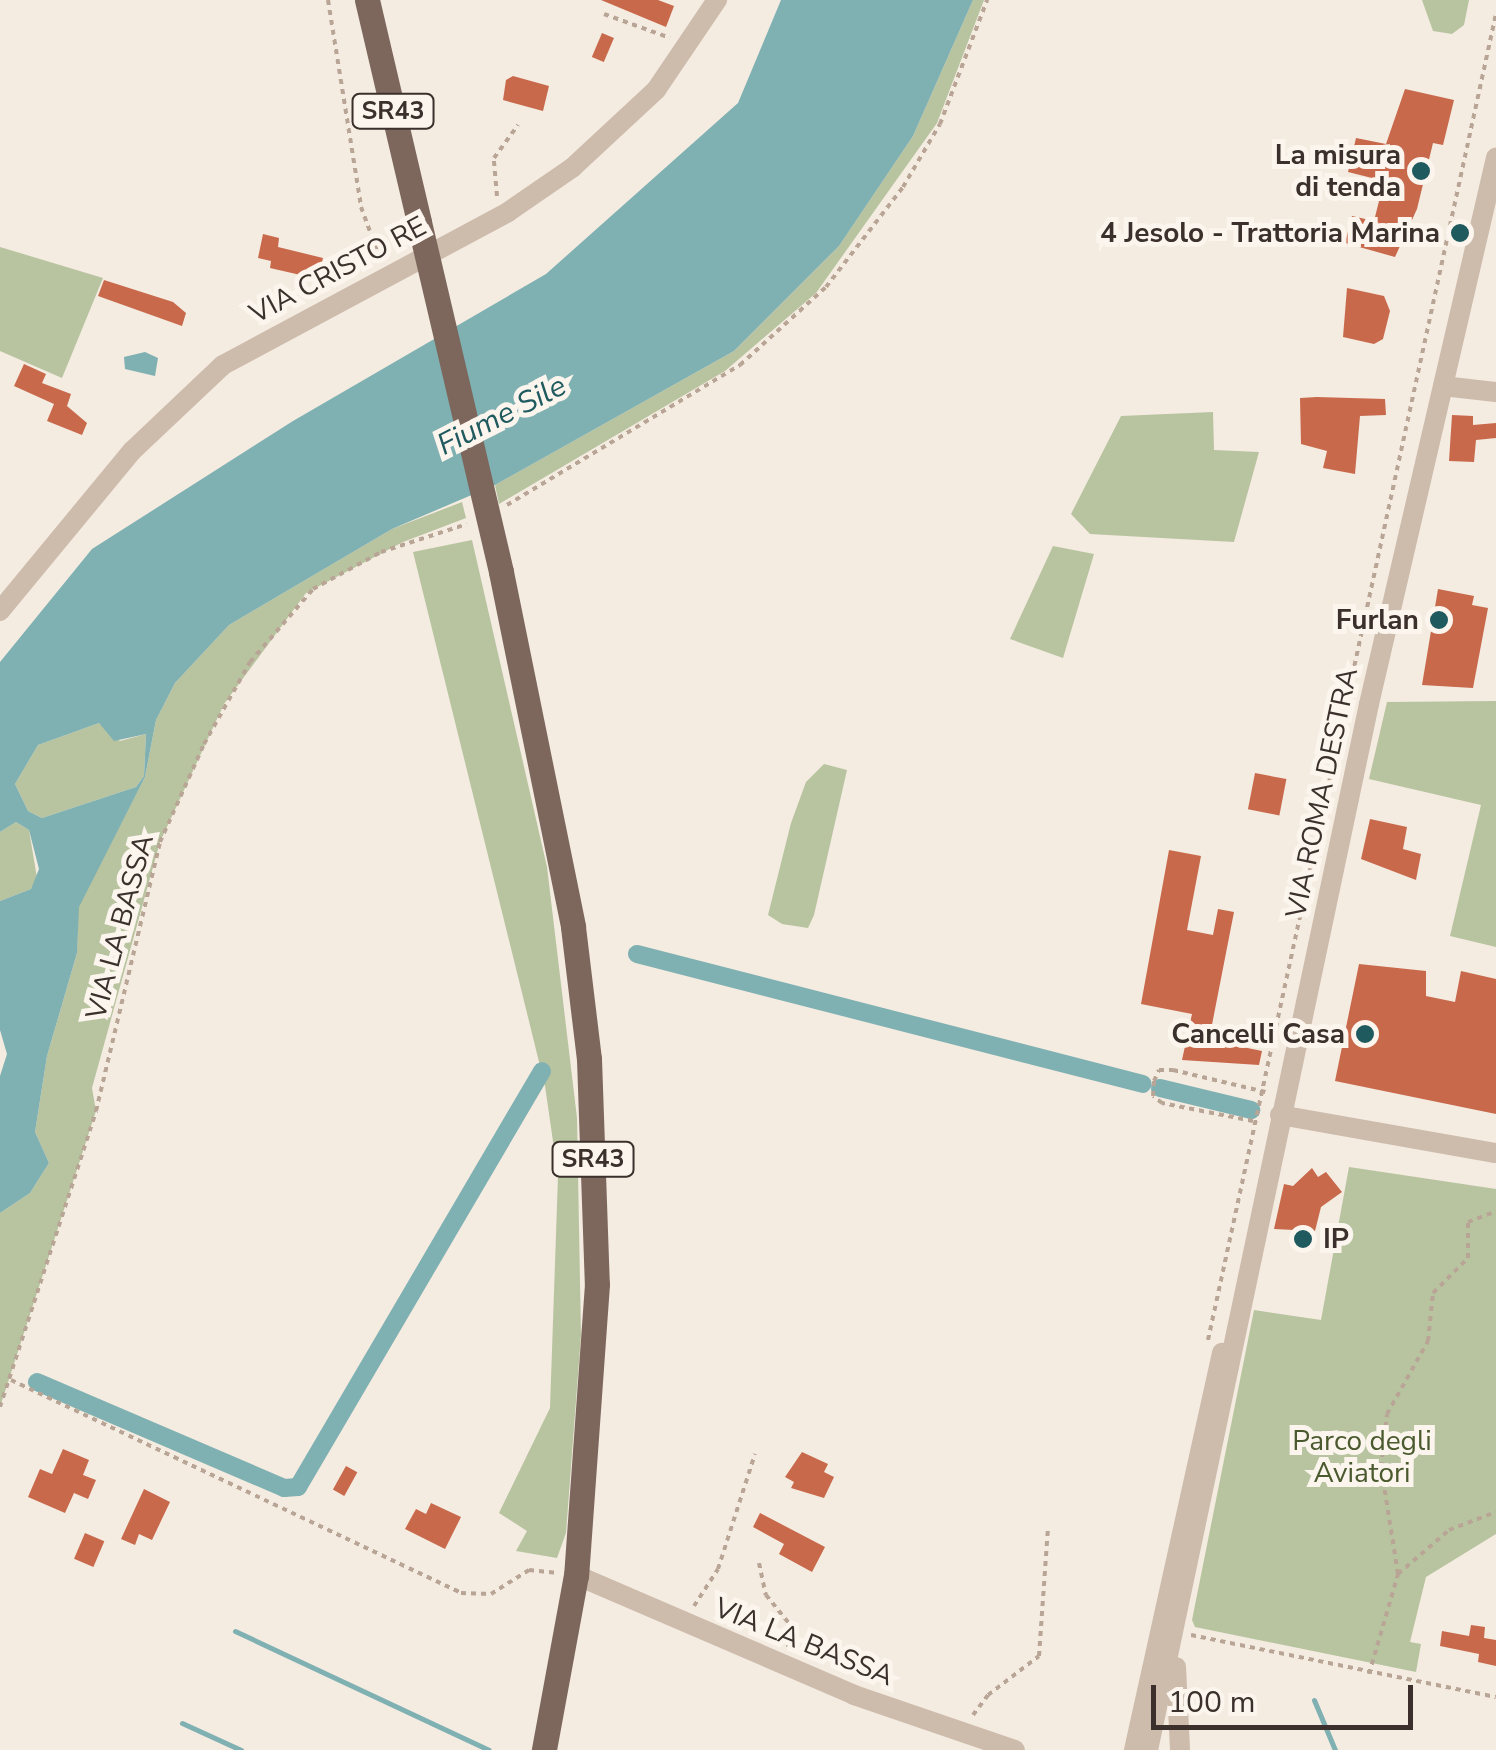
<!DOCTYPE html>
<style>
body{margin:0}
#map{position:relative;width:1496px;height:1750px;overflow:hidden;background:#f4ebe1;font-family:"Nunito Sans",sans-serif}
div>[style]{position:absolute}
.green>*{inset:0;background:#b8c4a0}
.water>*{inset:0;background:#7fb0b2}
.stream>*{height:5px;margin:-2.5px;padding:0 2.5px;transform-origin:2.5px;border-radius:2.5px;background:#7fb0b2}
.canal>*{height:18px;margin:-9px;padding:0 9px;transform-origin:9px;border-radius:9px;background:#7fb0b2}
.building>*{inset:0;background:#c8694b;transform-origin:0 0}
.path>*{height:4px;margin-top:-2px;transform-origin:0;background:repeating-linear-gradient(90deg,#b9a596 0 5px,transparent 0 10px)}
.minor>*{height:20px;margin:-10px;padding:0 10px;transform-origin:10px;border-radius:10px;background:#cdbbac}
.major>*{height:25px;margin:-12.5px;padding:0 12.5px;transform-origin:12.5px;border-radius:12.5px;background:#7d675c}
.major-bridge>*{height:25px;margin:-12.5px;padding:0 12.5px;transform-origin:12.5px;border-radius:12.5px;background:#7d675c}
.dots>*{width:28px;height:28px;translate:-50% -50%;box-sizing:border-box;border:5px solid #fbf5ee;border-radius:50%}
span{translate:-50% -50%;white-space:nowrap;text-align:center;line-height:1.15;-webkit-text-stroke:10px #fbf5ee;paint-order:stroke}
.shield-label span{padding:2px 8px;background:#fbf5ee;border:2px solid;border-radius:8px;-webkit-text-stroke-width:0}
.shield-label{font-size:25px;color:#3b302b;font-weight:700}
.poi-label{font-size:28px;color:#3b302b;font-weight:700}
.right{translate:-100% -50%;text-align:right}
.left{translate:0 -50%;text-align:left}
.street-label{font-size:28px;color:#3b302b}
.park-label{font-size:28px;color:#4a5a2e}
.water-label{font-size:30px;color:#1f5a5e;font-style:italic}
.scale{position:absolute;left:1151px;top:1685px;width:262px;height:45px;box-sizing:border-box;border:5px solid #3b302b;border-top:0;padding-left:12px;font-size:30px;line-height:35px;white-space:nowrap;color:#3b302b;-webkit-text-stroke:8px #fbf5ee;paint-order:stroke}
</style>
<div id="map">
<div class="green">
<i style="clip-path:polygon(973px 0,984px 0,937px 123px,816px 293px,725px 371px,499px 504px,495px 485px,734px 351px,839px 246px,913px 136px)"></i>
<i style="clip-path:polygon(1422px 0,1469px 0,1464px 25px,1452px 34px,1433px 31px)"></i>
<i style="clip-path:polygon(0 247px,103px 278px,62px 378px,0 351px)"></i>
<i style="clip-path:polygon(1213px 412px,1214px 450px,1259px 452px,1234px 542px,1090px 534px,1071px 514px,1121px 416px)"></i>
<i style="clip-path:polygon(462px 502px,466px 518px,403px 542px,306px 593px,224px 704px,160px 842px,92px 1088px,96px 1111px,0 1407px,0 1213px,30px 1193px,49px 1163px,35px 1132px,47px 1056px,77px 953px,78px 907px,145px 777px,156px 720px,175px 683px,229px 625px,392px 529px)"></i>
<i style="clip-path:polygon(472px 540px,547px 867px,577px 1118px,581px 1335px,566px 1533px,557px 1558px,516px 1551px,527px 1531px,499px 1513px,550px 1408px,558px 1176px,545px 1086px,413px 552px)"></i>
<i style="clip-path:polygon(1053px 546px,1094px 554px,1063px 658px,1010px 639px)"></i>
<i style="clip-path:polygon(1496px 701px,1496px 947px,1450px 936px,1481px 805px,1369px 779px,1387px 702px)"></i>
<i style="clip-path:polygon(99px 723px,120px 741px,146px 734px,144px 776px,136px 787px,42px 818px,28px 811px,15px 784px,38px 745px)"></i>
<i style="clip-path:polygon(824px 764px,847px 770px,814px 915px,808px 928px,782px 924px,768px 915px,791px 823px,806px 782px)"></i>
<i style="clip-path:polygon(16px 822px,29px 830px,37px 878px,31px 889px,0 901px,0 832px)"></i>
<i style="clip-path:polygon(1349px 1167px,1496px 1189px,1496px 1534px,1426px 1577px,1410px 1642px,1421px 1644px,1416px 1672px,1195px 1627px,1192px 1620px,1254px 1310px,1321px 1320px)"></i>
</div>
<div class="water">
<i style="clip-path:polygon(evenodd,781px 0,973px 0,913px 136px,839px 246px,734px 351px,495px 485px,392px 529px,229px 625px,175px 683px,156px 720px,145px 777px,79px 907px,77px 953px,47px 1056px,35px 1132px,49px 1163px,30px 1193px,0 1213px,0 1076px,7px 1054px,0 1030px,0 901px,31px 889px,39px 869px,29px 830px,16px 822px,0 832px,0 662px,92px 549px,293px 421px,546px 274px,738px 103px,781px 0,99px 723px,114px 741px,146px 734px,144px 776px,136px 787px,42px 818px,28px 811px,15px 784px,38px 745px,99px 723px)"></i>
<i style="clip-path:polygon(145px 352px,158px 358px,155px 376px,125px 369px,124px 357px)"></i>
</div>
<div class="stream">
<i style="left:235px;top:1631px;width:280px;rotate:25.1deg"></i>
<i style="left:1314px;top:1700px;width:54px;rotate:67.2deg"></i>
<i style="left:182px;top:1723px;width:65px;rotate:24.6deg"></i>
</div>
<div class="canal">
<i style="left:637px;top:954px;width:522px;rotate:14.41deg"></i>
<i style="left:1160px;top:1088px;width:94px;rotate:13.6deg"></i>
<i style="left:37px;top:1382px;width:269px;rotate:23.2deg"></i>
<i style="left:284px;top:1488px;width:14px;rotate:-4deg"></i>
<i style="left:298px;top:1487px;width:482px;rotate:-59.6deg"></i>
</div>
<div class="building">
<i style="clip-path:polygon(601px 0,658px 0,674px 6px,666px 27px)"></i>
<i style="left:602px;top:33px;width:13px;height:26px;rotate:23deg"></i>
<i style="clip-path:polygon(513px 76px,549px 86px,543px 111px,503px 100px,506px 80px)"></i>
<i style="clip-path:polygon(1405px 89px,1454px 100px,1443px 145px,1433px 143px,1417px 209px,1395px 257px,1345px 243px,1352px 216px,1374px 221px,1384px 181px,1348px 172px,1356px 138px,1386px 144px)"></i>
<i style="clip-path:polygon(263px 234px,279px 238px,278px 247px,323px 258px,318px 279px,270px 268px,271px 261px,258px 258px)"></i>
<i style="clip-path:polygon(104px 280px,173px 302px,186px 313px,182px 326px,98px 296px)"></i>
<i style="clip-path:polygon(1347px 288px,1384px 296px,1390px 311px,1383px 339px,1374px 344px,1343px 337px)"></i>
<i style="clip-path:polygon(24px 364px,46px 374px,42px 383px,71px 394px,67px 406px,87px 423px,82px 435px,47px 421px,54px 404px,14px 386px)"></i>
<i style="clip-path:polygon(1317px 397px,1385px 399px,1386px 415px,1360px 416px,1355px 474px,1323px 468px,1327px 451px,1301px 444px,1300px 398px)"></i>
<i style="clip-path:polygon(1452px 415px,1473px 416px,1473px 425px,1496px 423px,1496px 438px,1476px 440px,1474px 462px,1449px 461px)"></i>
<i style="clip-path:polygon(1438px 589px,1474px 596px,1472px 605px,1488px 608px,1473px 688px,1422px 685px)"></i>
<i style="left:1255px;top:773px;width:32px;height:37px;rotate:11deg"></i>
<i style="clip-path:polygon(1370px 819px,1407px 827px,1403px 849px,1421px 854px,1416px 880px,1361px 859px)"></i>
<i style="clip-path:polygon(1169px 850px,1201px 856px,1187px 930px,1213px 935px,1218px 909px,1234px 912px,1209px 1040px,1262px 1051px,1259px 1065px,1182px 1060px,1192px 1014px,1141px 1004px)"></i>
<i style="clip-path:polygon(1359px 964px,1426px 971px,1426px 996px,1455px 1002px,1461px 971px,1496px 979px,1496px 1114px,1335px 1081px)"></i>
<i style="clip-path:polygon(1312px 1168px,1318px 1177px,1326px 1172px,1342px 1192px,1321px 1207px,1315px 1231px,1274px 1229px,1284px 1184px,1293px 1186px)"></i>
<i style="clip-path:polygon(63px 1449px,89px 1460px,83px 1475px,96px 1480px,88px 1499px,74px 1493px,65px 1513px,28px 1497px,40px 1469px,52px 1474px)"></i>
<i style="clip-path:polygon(802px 1452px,828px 1464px,824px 1472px,834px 1477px,824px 1498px,791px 1488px,794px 1482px,785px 1477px)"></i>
<i style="left:346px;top:1466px;width:13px;height:27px;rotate:29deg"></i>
<i style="clip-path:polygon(144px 1489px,170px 1502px,152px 1540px,139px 1534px,135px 1545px,121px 1539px)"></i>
<i style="clip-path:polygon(431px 1503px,461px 1517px,445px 1549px,405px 1529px,416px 1509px,426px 1514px)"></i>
<i style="clip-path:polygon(760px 1513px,825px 1547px,812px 1572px,779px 1554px,784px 1544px,753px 1527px)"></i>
<i style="left:85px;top:1533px;width:21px;height:28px;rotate:23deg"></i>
<i style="clip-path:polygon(1471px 1625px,1485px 1627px,1484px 1638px,1496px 1640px,1496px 1666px,1478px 1662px,1479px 1654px,1440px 1646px,1442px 1631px,1469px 1636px)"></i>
</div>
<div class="path">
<i style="left:328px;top:0;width:210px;rotate:80.9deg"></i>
<i style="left:361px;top:207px;width:55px;rotate:69.9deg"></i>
<i style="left:604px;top:14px;width:70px;rotate:20deg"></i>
<i style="left:497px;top:196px;width:38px;rotate:-95deg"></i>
<i style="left:494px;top:158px;width:41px;rotate:-54deg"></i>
<i style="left:507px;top:505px;width:272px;rotate:-31deg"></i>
<i style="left:740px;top:365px;width:116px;rotate:-42.2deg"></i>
<i style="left:826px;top:287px;width:126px;rotate:-52.4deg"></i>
<i style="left:903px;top:187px;width:73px;rotate:-59.6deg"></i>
<i style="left:940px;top:124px;width:133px;rotate:-69.2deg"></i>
<i style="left:1253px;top:1121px;width:93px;rotate:-168.8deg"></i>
<i style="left:1162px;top:1103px;width:11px;rotate:-142deg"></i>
<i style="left:1153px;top:1096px;width:15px;rotate:-86deg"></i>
<i style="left:1154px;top:1081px;width:12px;rotate:-66deg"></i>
<i style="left:1159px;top:1070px;width:14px"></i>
<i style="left:1173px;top:1070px;width:95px;rotate:13.4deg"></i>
<i style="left:1208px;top:1340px;width:1357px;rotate:-77.75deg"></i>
<i style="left:11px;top:1380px;width:498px;rotate:25.3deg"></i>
<i style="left:461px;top:1593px;width:30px;rotate:2deg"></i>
<i style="left:491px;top:1594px;width:45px;rotate:-32.3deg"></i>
<i style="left:529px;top:1570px;width:27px;rotate:6deg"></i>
<i style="left:0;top:1407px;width:311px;rotate:-72deg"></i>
<i style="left:96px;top:1111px;width:277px;rotate:-76.6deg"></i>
<i style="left:160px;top:842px;width:107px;rotate:-65.8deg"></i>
<i style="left:204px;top:744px;width:94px;rotate:-60.7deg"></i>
<i style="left:250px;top:662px;width:96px;rotate:-49.2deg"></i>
<i style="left:313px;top:589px;width:77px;rotate:-28.6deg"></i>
<i style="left:381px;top:552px;width:90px;rotate:-18deg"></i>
<i style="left:759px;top:1563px;width:33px;rotate:78deg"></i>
<i style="left:766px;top:1595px;width:38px;rotate:51deg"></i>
<i style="left:790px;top:1625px;width:22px;rotate:95deg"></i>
<i style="left:1398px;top:1574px;width:108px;rotate:-99deg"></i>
<i style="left:1381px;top:1467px;width:53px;rotate:-83.5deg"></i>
<i style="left:1387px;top:1414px;width:84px;rotate:-60.7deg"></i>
<i style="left:1428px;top:1341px;width:48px;rotate:-84.1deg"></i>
<i style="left:1433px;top:1293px;width:49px;rotate:-45deg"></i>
<i style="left:1468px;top:1258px;width:36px;rotate:-90deg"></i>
<i style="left:1468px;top:1222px;width:30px;rotate:-21deg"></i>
<i style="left:694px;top:1606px;width:44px;rotate:-57deg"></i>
<i style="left:718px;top:1569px;width:121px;rotate:-72.2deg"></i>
<i style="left:1191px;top:1635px;width:311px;rotate:11.5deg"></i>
<i style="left:1369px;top:1674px;width:104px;rotate:-73.8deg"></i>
<i style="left:1398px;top:1574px;width:67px;rotate:-40.8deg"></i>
<i style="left:1449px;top:1530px;width:50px;rotate:-21deg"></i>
<i style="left:973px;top:1715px;width:25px;rotate:-53deg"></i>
<i style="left:988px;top:1695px;width:64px;rotate:-37.4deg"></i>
<i style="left:1039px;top:1656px;width:130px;rotate:-86deg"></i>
</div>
<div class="minor">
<i style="left:1443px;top:386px;width:53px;rotate:6.5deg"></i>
<i style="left:0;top:611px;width:207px;rotate:-50.5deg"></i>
<i style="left:132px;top:451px;width:125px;rotate:-43.4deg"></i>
<i style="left:223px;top:365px;width:323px;rotate:-28.2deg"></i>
<i style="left:508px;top:212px;width:78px;rotate:-34.5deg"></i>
<i style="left:572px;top:168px;width:115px;rotate:-42.9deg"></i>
<i style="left:656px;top:90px;width:109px;rotate:-55.9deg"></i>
<i style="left:1280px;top:1115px;width:219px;rotate:10deg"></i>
<i style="left:576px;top:1575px;width:303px;rotate:23.3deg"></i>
<i style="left:854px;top:1695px;width:170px;rotate:18.9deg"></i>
<i style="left:1176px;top:1667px;width:83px;rotate:87.2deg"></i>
<i style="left:1134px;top:1750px;width:407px;rotate:-77.5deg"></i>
<i style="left:1148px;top:1750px;width:1069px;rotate:-78.07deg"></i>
<i style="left:1369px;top:704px;width:561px;rotate:-76.91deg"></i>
</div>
<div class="major">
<i style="left:367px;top:0;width:228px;rotate:76.8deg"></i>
<i style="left:501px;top:572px;width:362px;rotate:78.5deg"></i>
<i style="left:573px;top:927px;width:133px;rotate:83.1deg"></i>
<i style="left:589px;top:1059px;width:225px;rotate:88deg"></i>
<i style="left:597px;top:1284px;width:292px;rotate:94.1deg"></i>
<i style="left:576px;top:1575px;width:178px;rotate:100.4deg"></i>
</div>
<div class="major-bridge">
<i style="left:419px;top:222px;width:359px;rotate:76.8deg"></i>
</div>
<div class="dots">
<i style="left:1421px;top:171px;background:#1f5a5e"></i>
<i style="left:1460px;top:233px;background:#1f5a5e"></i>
<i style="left:1439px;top:620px;background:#1f5a5e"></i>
<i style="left:1365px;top:1034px;background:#1f5a5e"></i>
<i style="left:1303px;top:1239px;background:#1f5a5e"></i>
</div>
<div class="shield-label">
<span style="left:393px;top:111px">SR43</span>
<span style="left:593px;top:1159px">SR43</span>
</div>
<div class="poi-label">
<span class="right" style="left:1401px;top:171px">La misura<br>di tenda</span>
<span class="right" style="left:1440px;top:233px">4 Jesolo - Trattoria Marina</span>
<span class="right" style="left:1419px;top:620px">Furlan</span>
<span class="right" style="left:1345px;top:1034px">Cancelli Casa</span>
<span class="left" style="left:1323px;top:1239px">IP</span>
</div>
<div class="street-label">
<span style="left:338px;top:270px;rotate:-28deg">VIA CRISTO RE</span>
<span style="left:1322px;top:793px;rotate:-78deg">VIA ROMA DESTRA</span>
<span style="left:120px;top:927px;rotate:-75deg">VIA LA BASSA</span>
<span style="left:804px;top:1642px;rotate:22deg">VIA LA BASSA</span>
</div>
<div class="park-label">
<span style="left:1362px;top:1457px">Parco degli<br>Aviatori</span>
</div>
<div class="water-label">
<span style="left:502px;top:416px;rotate:-27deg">Fiume Sile</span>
</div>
<div class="scale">100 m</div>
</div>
